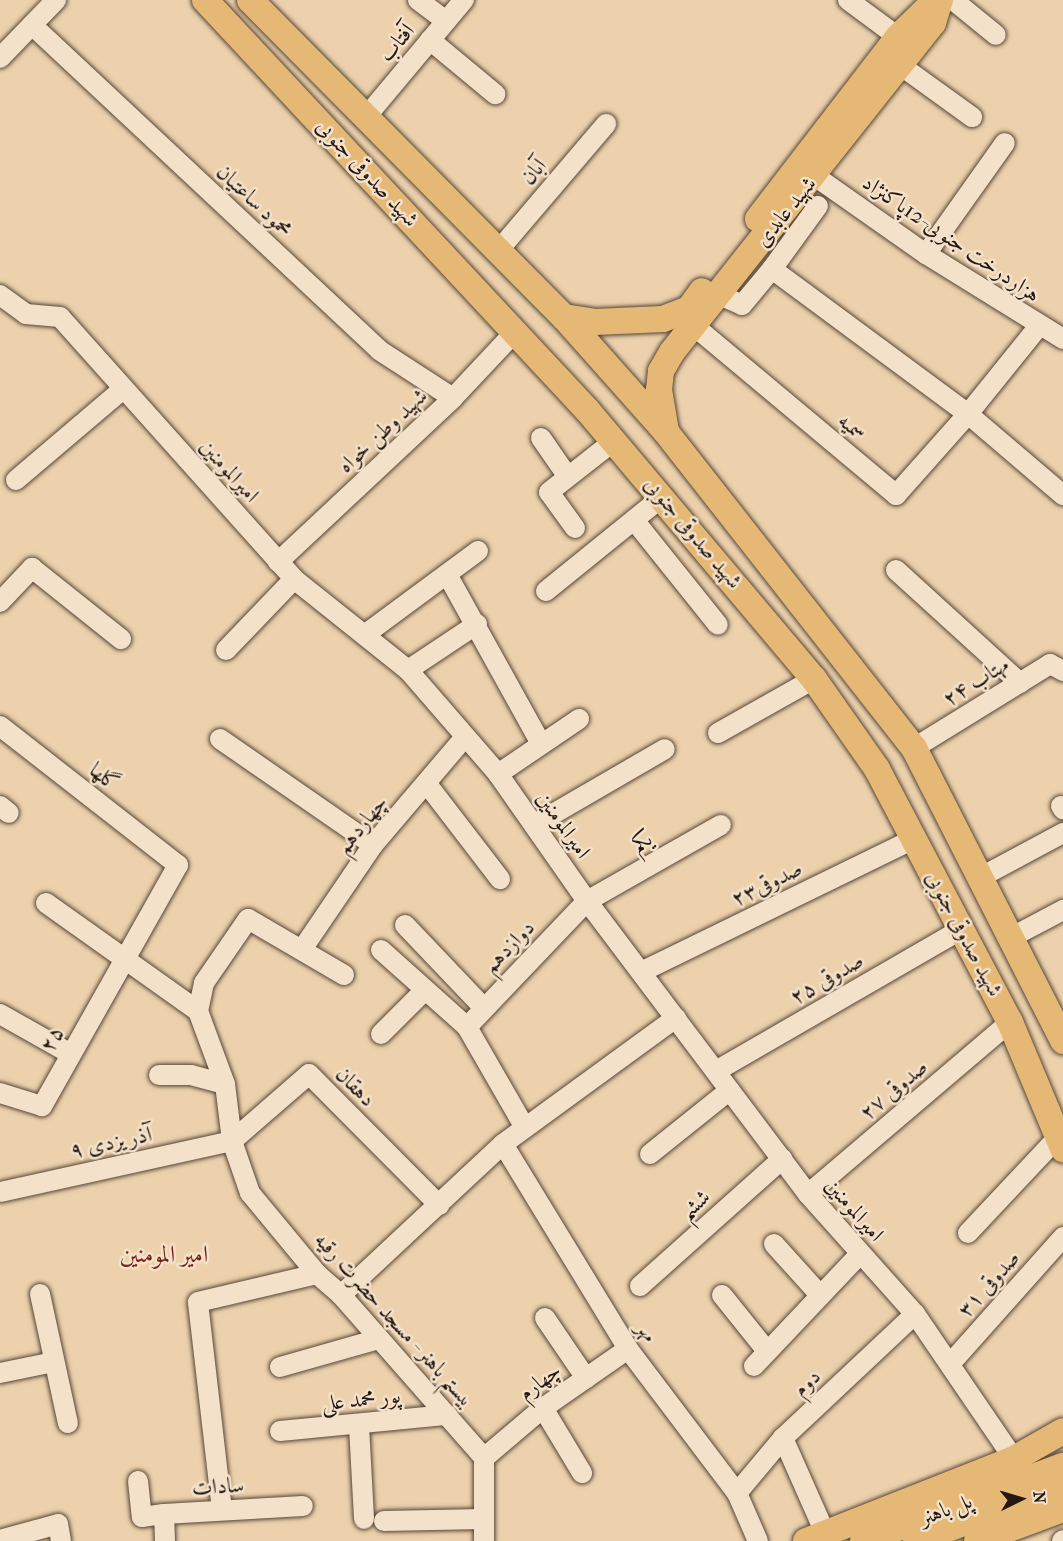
<!DOCTYPE html>
<meta charset="utf-8">
<style>
body{margin:0}
#map{position:relative;width:1063px;height:1541px;overflow:hidden;background:#ecd1ac;font-family:"IM FELL French Canon",Amiri,serif}
div>[style]{position:absolute}
.roads{filter:drop-shadow(0 0 2px #564639) drop-shadow(0 0 2px #564639)}
.minor>*{height:20px;margin:-10px;padding:0 10px;transform-origin:10px;border-radius:10px;background:#f3e1c9}
.major>*{height:26px;margin:-13px;padding:0 13px;transform-origin:13px;border-radius:13px;background:#e6b876}
span{translate:-50% -50%;white-space:nowrap;text-align:center;line-height:1.15;-webkit-text-stroke:5px #f3e1c9;paint-order:stroke}
.street-label{font-size:22px;color:#241813}
.neighbourhood-label{font-size:24px;color:#7a1f14}
.north{position:absolute;left:991px;top:1469px;width:60px;height:60px;-webkit-text-stroke:4px #f3e1c9;paint-order:stroke;rotate:85deg;font-size:16px;font-weight:700;line-height:24px;text-align:center;color:#241813}
.north::after{content:'';display:block;margin:auto;width:21px;height:27px;background:#241813;clip-path:polygon(50% 0,100% 100%,50% 72%,0 100%)}
</style>
<div id="map">
<div class="roads">
<div class="minor">
<i style="left:418px;top:0;width:35px;rotate:37deg"></i>
<i style="left:848px;top:0;width:62px;rotate:36.5deg"></i>
<i style="left:953px;top:0;width:55px;rotate:39.1deg"></i>
<i style="left:32px;top:25px;width:475px;rotate:43.1deg"></i>
<i style="left:379px;top:350px;width:88px;rotate:33deg"></i>
<i style="left:430px;top:40px;width:85px;rotate:39.7deg"></i>
<i style="left:0;top:58px;width:81px;rotate:-46deg"></i>
<i style="left:900px;top:65px;width:89px;rotate:35.8deg"></i>
<i style="left:366px;top:117px;width:153px;rotate:-50.1deg"></i>
<i style="left:802px;top:167px;width:151px;rotate:35.1deg"></i>
<i style="left:926px;top:254px;width:161px;rotate:31.8deg"></i>
<i style="left:498px;top:251px;width:167px;rotate:-49.6deg"></i>
<i style="left:926px;top:254px;width:136px;rotate:-54.6deg"></i>
<i style="left:772px;top:269px;width:78px;rotate:-53.9deg"></i>
<i style="left:0;top:295px;width:32px;rotate:36deg"></i>
<i style="left:26px;top:314px;width:34px;rotate:5deg"></i>
<i style="left:60px;top:317px;width:351px;rotate:48.2deg"></i>
<i style="left:294px;top:579px;width:146px;rotate:38.6deg"></i>
<i style="left:408px;top:670px;width:138px;rotate:49.1deg"></i>
<i style="left:498px;top:774px;width:155px;rotate:55deg"></i>
<i style="left:587px;top:901px;width:367px;rotate:53deg"></i>
<i style="left:808px;top:1194px;width:161px;rotate:48.3deg"></i>
<i style="left:915px;top:1314px;width:176px;rotate:55.7deg"></i>
<i style="left:720px;top:295px;width:24px;rotate:24deg"></i>
<i style="left:742px;top:305px;width:47px;rotate:-50.2deg"></i>
<i style="left:772px;top:269px;width:244px;rotate:36.5deg"></i>
<i style="left:968px;top:414px;width:113px;rotate:-51.1deg"></i>
<i style="left:693px;top:325px;width:265px;rotate:39.9deg"></i>
<i style="left:896px;top:495px;width:108px;rotate:-48.4deg"></i>
<i style="left:968px;top:414px;width:125px;rotate:40.5deg"></i>
<i style="left:541px;top:438px;width:47px;rotate:55.3deg"></i>
<i style="left:16px;top:480px;width:140px;rotate:-40.4deg"></i>
<i style="left:634px;top:520px;width:134px;rotate:51.3deg"></i>
<i style="left:575px;top:528px;width:44px;rotate:-125.8deg"></i>
<i style="left:549px;top:492px;width:84px;rotate:-38.2deg"></i>
<i style="left:278px;top:562px;width:240px;rotate:-43.1deg"></i>
<i style="left:453px;top:398px;width:92px;rotate:-46.8deg"></i>
<i style="left:896px;top:570px;width:168px;rotate:42.3deg"></i>
<i style="left:448px;top:576px;width:192px;rotate:61deg"></i>
<i style="left:546px;top:591px;width:149px;rotate:-39deg"></i>
<i style="left:0;top:602px;width:47px;rotate:-46.7deg"></i>
<i style="left:32px;top:568px;width:114px;rotate:38.6deg"></i>
<i style="left:367px;top:633px;width:138px;rotate:-36.5deg"></i>
<i style="left:226px;top:650px;width:98px;rotate:-46.2deg"></i>
<i style="left:408px;top:670px;width:83px;rotate:-33.7deg"></i>
<i style="left:0;top:726px;width:226px;rotate:38deg"></i>
<i style="left:178px;top:865px;width:277px;rotate:119.4deg"></i>
<i style="left:42px;top:1106px;width:44px;rotate:-162.8deg"></i>
<i style="left:718px;top:733px;width:110px;rotate:-29.4deg"></i>
<i style="left:220px;top:739px;width:186px;rotate:34.7deg"></i>
<i style="left:914px;top:748px;width:160px;rotate:-31.7deg"></i>
<i style="left:1050px;top:664px;width:15px;rotate:28deg"></i>
<i style="left:498px;top:774px;width:98px;rotate:-34.2deg"></i>
<i style="left:427px;top:784px;width:120px;rotate:52.5deg"></i>
<i style="left:0;top:806px;width:11px;rotate:38deg"></i>
<i style="left:1061px;top:806px;width:4px;rotate:56deg"></i>
<i style="left:534px;top:825px;width:151px;rotate:-30.1deg"></i>
<i style="left:981px;top:877px;width:93px;rotate:-28.2deg"></i>
<i style="left:46px;top:903px;width:186px;rotate:35.4deg"></i>
<i style="left:405px;top:925px;width:115px;rotate:46.4deg"></i>
<i style="left:1012px;top:937px;width:58px;rotate:-27.9deg"></i>
<i style="left:303px;top:948px;width:125px;rotate:-55.8deg"></i>
<i style="left:373px;top:845px;width:142px;rotate:-49.6deg"></i>
<i style="left:381px;top:950px;width:115px;rotate:41.8deg"></i>
<i style="left:467px;top:1027px;width:116px;rotate:60.1deg"></i>
<i style="left:641px;top:972px;width:304px;rotate:-26deg"></i>
<i style="left:344px;top:975px;width:111px;rotate:-149.7deg"></i>
<i style="left:248px;top:919px;width:78px;rotate:124.5deg"></i>
<i style="left:204px;top:983px;width:29px;rotate:102deg"></i>
<i style="left:198px;top:1011px;width:78px;rotate:69.7deg"></i>
<i style="left:225px;top:1084px;width:57px;rotate:83deg"></i>
<i style="left:232px;top:1141px;width:55px;rotate:70.9deg"></i>
<i style="left:250px;top:1193px;width:105px;rotate:50.4deg"></i>
<i style="left:317px;top:1274px;width:32px;rotate:41deg"></i>
<i style="left:341px;top:1295px;width:217px;rotate:48.7deg"></i>
<i style="left:484px;top:1458px;width:83px;rotate:90deg"></i>
<i style="left:0;top:1014px;width:81px;rotate:29.4deg"></i>
<i style="left:467px;top:1027px;width:174px;rotate:-46.4deg"></i>
<i style="left:587px;top:901px;width:154px;rotate:-29.6deg"></i>
<i style="left:381px;top:1034px;width:61px;rotate:-45deg"></i>
<i style="left:716px;top:1071px;width:284px;rotate:-30deg"></i>
<i style="left:159px;top:1075px;width:32px"></i>
<i style="left:191px;top:1075px;width:35px;rotate:15deg"></i>
<i style="left:503px;top:1144px;width:240px;rotate:58.6deg"></i>
<i style="left:628px;top:1349px;width:181px;rotate:52.9deg"></i>
<i style="left:737px;top:1493px;width:52px;rotate:66.4deg"></i>
<i style="left:650px;top:1154px;width:102px;rotate:-38.7deg"></i>
<i style="left:0;top:1192px;width:238px;rotate:-12.4deg"></i>
<i style="left:232px;top:1141px;width:102px;rotate:-41deg"></i>
<i style="left:309px;top:1074px;width:185px;rotate:45.2deg"></i>
<i style="left:808px;top:1194px;width:265px;rotate:-40.4deg"></i>
<i style="left:968px;top:1233px;width:132px;rotate:-46.8deg"></i>
<i style="left:774px;top:1244px;width:69px;rotate:48deg"></i>
<i style="left:640px;top:1286px;width:191px;rotate:-41.8deg"></i>
<i style="left:40px;top:1294px;width:132px;rotate:77.8deg"></i>
<i style="left:341px;top:1295px;width:221px;rotate:-43deg"></i>
<i style="left:503px;top:1144px;width:214px;rotate:-36.1deg"></i>
<i style="left:722px;top:1295px;width:72px;rotate:51.2deg"></i>
<i style="left:545px;top:1318px;width:73px;rotate:55.7deg"></i>
<i style="left:950px;top:1364px;width:170px;rotate:-48.3deg"></i>
<i style="left:754px;top:1366px;width:154px;rotate:-46.6deg"></i>
<i style="left:280px;top:1367px;width:103px;rotate:-15.8deg"></i>
<i style="left:0;top:1373px;width:55px;rotate:-11.5deg"></i>
<i style="left:543px;top:1408px;width:76px;rotate:59deg"></i>
<i style="left:359px;top:1426px;width:93px;rotate:86.9deg"></i>
<i style="left:280px;top:1431px;width:168px;rotate:-5.5deg"></i>
<i style="left:783px;top:1438px;width:104px;rotate:66.1deg"></i>
<i style="left:484px;top:1458px;width:77px;rotate:-40.3deg"></i>
<i style="left:543px;top:1408px;width:103px;rotate:-34.8deg"></i>
<i style="left:138px;top:1481px;width:36px;rotate:84deg"></i>
<i style="left:142px;top:1517px;width:22px;rotate:-8deg"></i>
<i style="left:737px;top:1493px;width:72px;rotate:-50.1deg"></i>
<i style="left:783px;top:1438px;width:181px;rotate:-43.2deg"></i>
<i style="left:222px;top:1510px;width:209px;rotate:-96.6deg"></i>
<i style="left:198px;top:1302px;width:122px;rotate:-13.2deg"></i>
<i style="left:384px;top:1521px;width:99px;rotate:-1.2deg"></i>
<i style="left:0;top:1540px;width:60px;rotate:-15.4deg"></i>
<i style="left:58px;top:1524px;width:17px;rotate:80deg"></i>
<i style="left:165px;top:1541px;width:27px;rotate:-92deg"></i>
<i style="left:164px;top:1514px;width:139px;rotate:-3.3deg"></i>
<i style="left:1062px;top:1541px;width:1px;rotate:-45deg"></i>
</div>
<div class="major">
<i style="left:205px;top:0;width:562px;rotate:47.02deg"></i>
<i style="left:588px;top:411px;width:351px;rotate:49.9deg"></i>
<i style="left:814px;top:679px;width:110px;rotate:55deg"></i>
<i style="left:877px;top:769px;width:286px;rotate:62.3deg"></i>
<i style="left:1010px;top:1022px;width:138px;rotate:67.3deg"></i>
<i style="left:250px;top:0;width:446px;rotate:45.3deg"></i>
<i style="left:564px;top:317px;width:154px;rotate:48.4deg"></i>
<i style="left:666px;top:432px;width:402px;rotate:51.9deg"></i>
<i style="left:914px;top:748px;width:329px;rotate:63deg"></i>
<i style="left:758px;top:219px;width:230px;rotate:-52.4deg"></i>
<i style="left:898px;top:37px;width:50px;rotate:-44.2deg"></i>
<i style="left:564px;top:317px;width:31px;rotate:9deg"></i>
<i style="left:595px;top:322px;width:68px;rotate:-2.5deg"></i>
<i style="left:663px;top:319px;width:28px;rotate:-21deg"></i>
<i style="left:689px;top:309px;width:22px;rotate:-54deg"></i>
<i style="left:666px;top:431px;width:42px;rotate:-99.7deg"></i>
<i style="left:659px;top:390px;width:19px;rotate:-84deg"></i>
<i style="left:661px;top:371px;width:22px;rotate:-60deg"></i>
<i style="left:672px;top:352px;width:420px;rotate:-51.6deg"></i>
<i style="left:933px;top:23px;width:24px;rotate:-73deg"></i>
<i style="left:806px;top:1541px;width:224px;rotate:-21.5deg"></i>
<i style="left:1014px;top:1459px;width:56px;rotate:-29.7deg"></i>
<i style="left:863px;top:1541px;width:214px;rotate:-20.6deg"></i>
<i style="left:916px;top:1541px;width:157px;rotate:-20.9deg"></i>
<i style="left:977px;top:1541px;width:92px;rotate:-20.4deg"></i>
</div>
</div>
<div class="street-label">
<span style="left:397px;top:43px;rotate:-50deg">آفتاب</span>
<span style="left:534px;top:172px;rotate:-50deg">آبان</span>
<span style="left:367px;top:173px;rotate:47deg">شهید صدوقی جنوبی</span>
<span style="left:254px;top:201px;rotate:43deg">محمود ساعتیان</span>
<span style="left:786px;top:212px;rotate:-51deg">شهید عابدی</span>
<span style="left:951px;top:239px;rotate:34deg">هزاردرخت جنوبی-12پاکنژاد</span>
<span style="left:852px;top:427px;rotate:40deg">سمیه</span>
<span style="left:383px;top:431px;rotate:-43deg">شهید وطن خواه</span>
<span style="left:229px;top:471px;rotate:48deg">امیرالمومنین</span>
<span style="left:693px;top:533px;rotate:50deg">شهید صدوقی جنوبی</span>
<span style="left:976px;top:682px;rotate:-32deg">مهتاب ۲۴</span>
<span style="left:104px;top:777px;rotate:38deg">گلها</span>
<span style="left:362px;top:825px;rotate:-51deg">چهاردهم</span>
<span style="left:563px;top:825px;rotate:55deg">امیرالمومنین</span>
<span style="left:642px;top:842px;rotate:-30deg">یکم</span>
<span style="left:767px;top:884px;rotate:-26deg">صدوقی۲۳</span>
<span style="left:964px;top:934px;rotate:62deg">شهید صدوقی جنوبی</span>
<span style="left:509px;top:947px;rotate:-46deg">دوازدهم</span>
<span style="left:827px;top:979px;rotate:-30deg">صدوقی ۲۵</span>
<span style="left:52px;top:1039px;rotate:-61deg">۲۵</span>
<span style="left:355px;top:1087px;rotate:45deg">دهقان</span>
<span style="left:894px;top:1090px;rotate:-40deg">صدوقی ۲۷</span>
<span style="left:111px;top:1143px;rotate:-12deg">آذر یزدی ۹</span>
<span style="left:695px;top:1205px;rotate:-42deg">ششم</span>
<span style="left:854px;top:1210px;rotate:49deg">امیرالمومنین</span>
<span style="left:989px;top:1284px;rotate:-48deg">صدوقی ۳۱</span>
<span style="left:394px;top:1320px;rotate:48deg">بیستم باهنر - مسجد حضرت رقیه</span>
<span style="left:647px;top:1332px;rotate:56deg">مهر</span>
<span style="left:540px;top:1382px;rotate:-37deg">چهارم</span>
<span style="left:807px;top:1383px;rotate:-43deg">دوم</span>
<span style="left:361px;top:1400px;rotate:-6deg">پور محمد علی</span>
<span style="left:218px;top:1487px;rotate:-4deg">سادات</span>
<span style="left:946px;top:1510px;rotate:-21deg">پل باهنر</span>
</div>
<div class="neighbourhood-label">
<span style="left:164px;top:1255px">امیر المومنین</span>
</div>
<div class="north">N</div>
</div>
